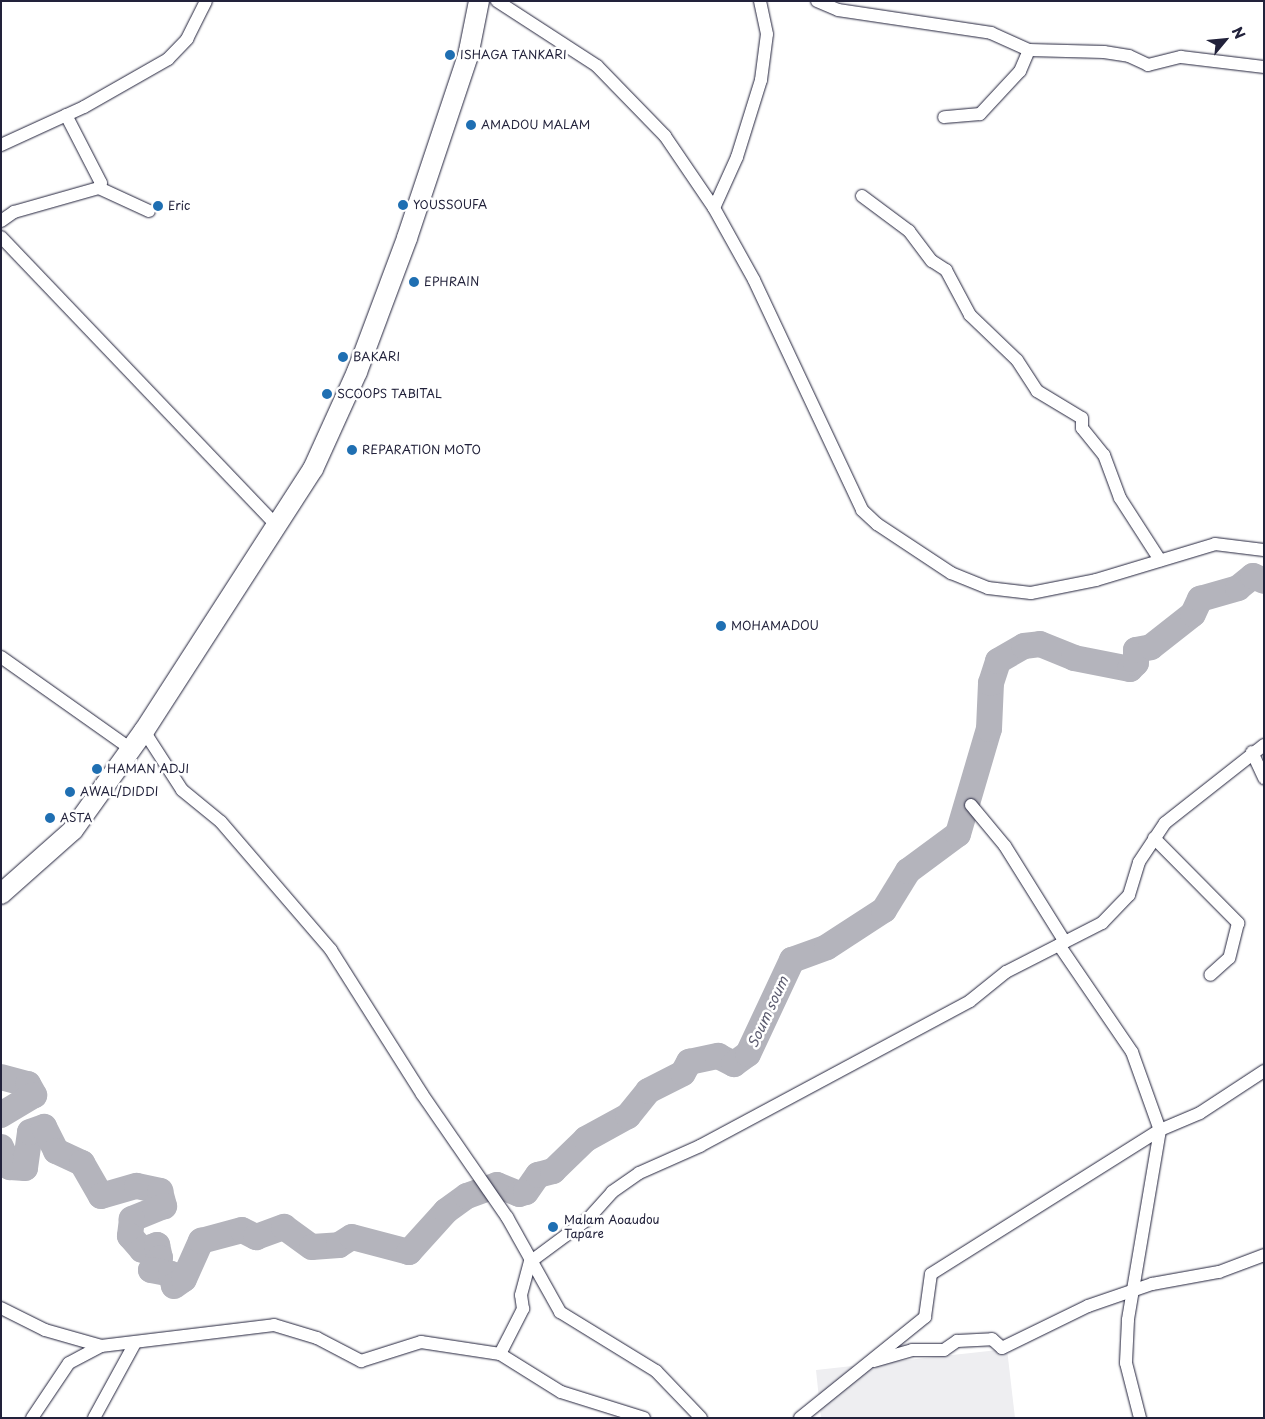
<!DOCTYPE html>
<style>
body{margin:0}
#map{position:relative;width:1265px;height:1419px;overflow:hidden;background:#fff;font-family:"Playpen Sans",sans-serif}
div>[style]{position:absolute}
.built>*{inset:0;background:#eeeef1}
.river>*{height:26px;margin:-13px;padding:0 13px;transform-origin:13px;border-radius:13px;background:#b4b4bc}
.roads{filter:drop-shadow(0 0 1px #22223b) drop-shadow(0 0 1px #22223b)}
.minor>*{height:12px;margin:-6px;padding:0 6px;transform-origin:6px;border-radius:6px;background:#fff}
.primary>*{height:20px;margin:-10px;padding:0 10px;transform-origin:10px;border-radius:10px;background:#fff}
.dots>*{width:14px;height:14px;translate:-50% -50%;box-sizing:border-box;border:2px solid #fff;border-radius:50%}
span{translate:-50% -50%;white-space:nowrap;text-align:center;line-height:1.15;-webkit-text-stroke:5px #fff;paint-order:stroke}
.poi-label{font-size:12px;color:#22223b}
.left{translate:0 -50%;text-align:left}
.water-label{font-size:14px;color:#5c5c6f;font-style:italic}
.frame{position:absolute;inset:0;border:2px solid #22223b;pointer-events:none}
.north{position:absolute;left:1200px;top:15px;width:50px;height:50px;-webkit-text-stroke:4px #fff;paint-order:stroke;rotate:62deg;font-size:14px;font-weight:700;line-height:20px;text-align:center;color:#22223b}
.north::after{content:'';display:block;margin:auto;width:18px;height:22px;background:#22223b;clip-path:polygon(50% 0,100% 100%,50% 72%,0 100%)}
</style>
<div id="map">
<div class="built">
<i style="clip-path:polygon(1007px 1349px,1015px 1418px,821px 1418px,816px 1370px)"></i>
</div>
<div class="river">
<i style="left:1px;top:1077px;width:28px;rotate:15deg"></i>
<i style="left:28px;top:1084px;width:13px;rotate:61deg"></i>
<i style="left:34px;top:1095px;width:39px;rotate:149deg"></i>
<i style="left:1px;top:1147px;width:22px;rotate:66deg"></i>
<i style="left:10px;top:1167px;width:15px;rotate:4deg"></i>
<i style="left:25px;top:1168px;width:36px;rotate:-82deg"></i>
<i style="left:30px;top:1132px;width:15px;rotate:-20deg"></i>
<i style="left:44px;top:1127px;width:27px;rotate:63deg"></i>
<i style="left:56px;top:1151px;width:29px;rotate:25deg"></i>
<i style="left:82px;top:1163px;width:38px;rotate:60deg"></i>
<i style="left:101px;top:1196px;width:37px;rotate:-16deg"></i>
<i style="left:137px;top:1186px;width:24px;rotate:12deg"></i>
<i style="left:160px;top:1191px;width:16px;rotate:75deg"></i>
<i style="left:164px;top:1206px;width:35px;rotate:158deg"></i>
<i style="left:132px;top:1219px;width:17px;rotate:97deg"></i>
<i style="left:130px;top:1236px;width:18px;rotate:49deg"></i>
<i style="left:142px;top:1250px;width:16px;rotate:-18deg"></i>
<i style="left:157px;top:1245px;width:13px;rotate:77deg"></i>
<i style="left:160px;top:1258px;width:15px;rotate:127deg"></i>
<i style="left:151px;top:1270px;width:20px;rotate:11deg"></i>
<i style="left:171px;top:1274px;width:12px;rotate:76deg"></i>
<i style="left:174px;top:1286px;width:12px;rotate:-35deg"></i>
<i style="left:184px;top:1279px;width:42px;rotate:-65.9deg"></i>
<i style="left:201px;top:1241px;width:42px;rotate:-15deg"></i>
<i style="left:242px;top:1230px;width:16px;rotate:27deg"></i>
<i style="left:256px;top:1237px;width:30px;rotate:-20deg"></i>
<i style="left:284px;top:1227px;width:34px;rotate:36deg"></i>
<i style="left:312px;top:1247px;width:27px;rotate:-4deg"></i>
<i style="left:339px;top:1245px;width:15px;rotate:-32deg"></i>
<i style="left:352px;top:1237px;width:59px;rotate:14.7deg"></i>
<i style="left:409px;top:1252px;width:55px;rotate:-47.9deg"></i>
<i style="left:446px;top:1211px;width:26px;rotate:-36deg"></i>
<i style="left:467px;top:1196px;width:32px;rotate:-20deg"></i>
<i style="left:497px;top:1185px;width:24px;rotate:22deg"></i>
<i style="left:519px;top:1194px;width:7px;rotate:-16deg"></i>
<i style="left:526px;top:1192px;width:21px;rotate:-55deg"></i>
<i style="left:538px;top:1175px;width:16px;rotate:-15deg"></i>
<i style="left:553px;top:1171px;width:46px;rotate:-44.1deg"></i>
<i style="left:586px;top:1139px;width:48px;rotate:-28.7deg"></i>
<i style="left:628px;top:1116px;width:32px;rotate:-51deg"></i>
<i style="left:648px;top:1091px;width:39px;rotate:-27deg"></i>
<i style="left:683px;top:1073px;width:13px;rotate:-61deg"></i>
<i style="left:689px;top:1062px;width:30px;rotate:-12deg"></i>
<i style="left:718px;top:1056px;width:18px;rotate:27deg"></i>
<i style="left:734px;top:1064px;width:17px;rotate:-36deg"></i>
<i style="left:748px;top:1054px;width:104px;rotate:-64.9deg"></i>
<i style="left:792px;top:960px;width:37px;rotate:-20deg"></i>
<i style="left:827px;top:947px;width:68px;rotate:-33deg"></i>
<i style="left:884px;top:910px;width:46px;rotate:-58.4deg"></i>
<i style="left:908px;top:871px;width:62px;rotate:-36.5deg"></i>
<i style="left:958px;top:834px;width:109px;rotate:-73.6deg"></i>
<i style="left:989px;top:729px;width:46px;rotate:-87.5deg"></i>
<i style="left:991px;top:683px;width:23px;rotate:-72deg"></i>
<i style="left:998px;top:661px;width:30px;rotate:-30deg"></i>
<i style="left:1024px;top:646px;width:16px;rotate:-7deg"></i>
<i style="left:1040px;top:644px;width:37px;rotate:22deg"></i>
<i style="left:1074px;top:658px;width:57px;rotate:11.1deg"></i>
<i style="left:1130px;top:669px;width:8px;rotate:-45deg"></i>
<i style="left:1136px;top:663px;width:13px;rotate:-90deg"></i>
<i style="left:1136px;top:650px;width:15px;rotate:-11deg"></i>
<i style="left:1151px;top:647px;width:53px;rotate:-38.2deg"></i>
<i style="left:1193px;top:614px;width:17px;rotate:-65deg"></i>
<i style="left:1200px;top:599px;width:40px;rotate:-16deg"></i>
<i style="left:1238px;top:588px;width:19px;rotate:-39deg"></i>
<i style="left:1253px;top:576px;width:12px;rotate:24deg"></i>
</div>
<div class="roads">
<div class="minor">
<i style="left:497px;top:1px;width:119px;rotate:33deg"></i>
<i style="left:597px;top:66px;width:98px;rotate:45.8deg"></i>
<i style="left:665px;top:136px;width:87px;rotate:55.8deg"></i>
<i style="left:714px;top:208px;width:82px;rotate:60.9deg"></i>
<i style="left:754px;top:280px;width:254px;rotate:64.8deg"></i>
<i style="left:862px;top:510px;width:21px;rotate:43deg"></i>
<i style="left:877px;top:524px;width:89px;rotate:33.5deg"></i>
<i style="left:951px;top:573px;width:40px;rotate:22deg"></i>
<i style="left:988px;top:588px;width:43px;rotate:6.6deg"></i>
<i style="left:1031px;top:593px;width:66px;rotate:-11.3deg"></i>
<i style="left:1096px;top:580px;width:124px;rotate:-16.8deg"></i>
<i style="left:1215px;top:544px;width:49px;rotate:7deg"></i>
<i style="left:817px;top:1px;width:23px;rotate:23deg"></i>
<i style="left:838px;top:10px;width:155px;rotate:8.5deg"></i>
<i style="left:991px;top:33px;width:42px;rotate:24.1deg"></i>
<i style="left:1029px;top:50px;width:23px;rotate:113deg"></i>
<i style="left:1020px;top:71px;width:59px;rotate:132.9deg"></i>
<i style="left:980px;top:114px;width:36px;rotate:175deg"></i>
<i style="left:1029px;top:50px;width:75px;rotate:1.5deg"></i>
<i style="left:1104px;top:52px;width:25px;rotate:9deg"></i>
<i style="left:1129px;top:56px;width:21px;rotate:25deg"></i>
<i style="left:1148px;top:65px;width:34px;rotate:-14deg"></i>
<i style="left:1181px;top:57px;width:84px;rotate:6.9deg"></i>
<i style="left:66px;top:115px;width:76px;rotate:62.8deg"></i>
<i style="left:101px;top:183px;width:5px;rotate:112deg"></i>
<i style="left:1px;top:145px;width:91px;rotate:-24.6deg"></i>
<i style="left:84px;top:107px;width:97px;rotate:-29.7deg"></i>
<i style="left:168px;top:59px;width:28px;rotate:-46deg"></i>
<i style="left:187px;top:39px;width:42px;rotate:-63.4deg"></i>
<i style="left:862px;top:196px;width:59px;rotate:36.7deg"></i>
<i style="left:909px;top:231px;width:38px;rotate:53deg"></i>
<i style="left:932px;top:261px;width:17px;rotate:33deg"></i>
<i style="left:946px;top:270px;width:51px;rotate:61.9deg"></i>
<i style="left:970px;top:315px;width:65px;rotate:43.8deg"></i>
<i style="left:1017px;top:360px;width:37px;rotate:57deg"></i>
<i style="left:1037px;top:391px;width:52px;rotate:31deg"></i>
<i style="left:1082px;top:418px;width:10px;rotate:90deg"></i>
<i style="left:1082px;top:428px;width:35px;rotate:51deg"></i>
<i style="left:1104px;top:455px;width:46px;rotate:69.6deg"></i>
<i style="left:1120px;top:498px;width:74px;rotate:57.2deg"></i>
<i style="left:714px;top:208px;width:56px;rotate:-65.7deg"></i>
<i style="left:737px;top:157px;width:81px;rotate:-72.7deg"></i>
<i style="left:761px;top:80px;width:46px;rotate:-82.6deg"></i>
<i style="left:767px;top:34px;width:34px;rotate:-102deg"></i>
<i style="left:1px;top:221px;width:16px;rotate:-35deg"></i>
<i style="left:14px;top:212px;width:88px;rotate:-15.8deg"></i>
<i style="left:99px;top:188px;width:55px;rotate:24.7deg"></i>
<i style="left:1px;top:237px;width:400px;rotate:46.3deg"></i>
<i style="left:1px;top:657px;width:159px;rotate:35.3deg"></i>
<i style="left:144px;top:731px;width:70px;rotate:57.2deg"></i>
<i style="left:182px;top:790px;width:50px;rotate:39.4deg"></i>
<i style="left:221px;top:822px;width:169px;rotate:49.3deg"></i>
<i style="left:331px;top:950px;width:170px;rotate:57.7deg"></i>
<i style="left:422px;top:1094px;width:150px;rotate:55.4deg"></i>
<i style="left:507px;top:1217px;width:109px;rotate:60.8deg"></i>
<i style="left:560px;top:1312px;width:113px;rotate:31.6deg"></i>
<i style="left:656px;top:1371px;width:65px;rotate:46.2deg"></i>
<i style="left:1252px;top:752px;width:29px;rotate:65deg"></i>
<i style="left:971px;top:805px;width:53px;rotate:50.3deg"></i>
<i style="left:1005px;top:846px;width:113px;rotate:58deg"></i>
<i style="left:1154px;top:838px;width:120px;rotate:45.3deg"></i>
<i style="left:1238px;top:923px;width:36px;rotate:104deg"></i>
<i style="left:1229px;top:958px;width:25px;rotate:138deg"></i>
<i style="left:1059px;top:945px;width:130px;rotate:55.7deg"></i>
<i style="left:1132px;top:1052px;width:83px;rotate:70.3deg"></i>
<i style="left:1160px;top:1130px;width:193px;rotate:99.6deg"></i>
<i style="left:1128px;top:1320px;width:43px;rotate:92.7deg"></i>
<i style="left:1126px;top:1363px;width:57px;rotate:75.7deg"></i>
<i style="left:1px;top:1308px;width:49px;rotate:26.6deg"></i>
<i style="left:45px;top:1330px;width:58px;rotate:15.9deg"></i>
<i style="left:101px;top:1346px;width:174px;rotate:-6.9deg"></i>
<i style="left:274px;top:1325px;width:45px;rotate:16.8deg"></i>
<i style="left:317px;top:1338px;width:50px;rotate:27.6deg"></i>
<i style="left:361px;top:1361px;width:63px;rotate:-17.6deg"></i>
<i style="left:421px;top:1342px;width:80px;rotate:8.6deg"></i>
<i style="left:500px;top:1354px;width:51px;rotate:-62.9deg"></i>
<i style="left:523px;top:1309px;width:14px;rotate:-98deg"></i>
<i style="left:521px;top:1295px;width:34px;rotate:-75deg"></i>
<i style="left:530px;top:1262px;width:72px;rotate:-36.6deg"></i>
<i style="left:588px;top:1219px;width:36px;rotate:-48deg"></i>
<i style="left:612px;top:1192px;width:33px;rotate:-35deg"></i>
<i style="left:639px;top:1173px;width:67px;rotate:-23.9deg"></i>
<i style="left:700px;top:1146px;width:306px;rotate:-28.2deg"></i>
<i style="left:970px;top:1001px;width:46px;rotate:-38.9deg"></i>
<i style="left:1006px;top:972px;width:108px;rotate:-27deg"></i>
<i style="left:1102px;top:923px;width:39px;rotate:-46deg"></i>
<i style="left:1129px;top:895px;width:34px;rotate:-73deg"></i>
<i style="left:1139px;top:862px;width:47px;rotate:-56.3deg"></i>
<i style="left:1165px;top:823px;width:126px;rotate:-38.2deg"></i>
<i style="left:500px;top:1354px;width:72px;rotate:31.9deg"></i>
<i style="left:561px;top:1392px;width:87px;rotate:17.4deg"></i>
<i style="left:874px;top:1361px;width:40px;rotate:-16deg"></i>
<i style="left:912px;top:1350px;width:32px"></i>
<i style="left:944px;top:1350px;width:16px;rotate:-35deg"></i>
<i style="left:957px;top:1341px;width:35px;rotate:-3deg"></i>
<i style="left:992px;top:1339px;width:13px;rotate:42deg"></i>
<i style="left:1002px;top:1348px;width:96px;rotate:-26deg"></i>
<i style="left:1088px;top:1306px;width:68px;rotate:-19deg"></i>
<i style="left:1152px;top:1284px;width:68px;rotate:-10.2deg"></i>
<i style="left:1219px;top:1272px;width:48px;rotate:-20.7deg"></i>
<i style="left:32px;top:1418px;width:66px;rotate:-56.1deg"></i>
<i style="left:69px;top:1363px;width:36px;rotate:-28deg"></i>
<i style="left:94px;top:1418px;width:85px;rotate:-61.3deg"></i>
<i style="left:800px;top:1418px;width:161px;rotate:-38.9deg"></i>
<i style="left:925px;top:1317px;width:43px;rotate:-82.1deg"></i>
<i style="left:931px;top:1274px;width:271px;rotate:-32.2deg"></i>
<i style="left:1160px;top:1130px;width:43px;rotate:-23deg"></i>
<i style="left:1200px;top:1113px;width:77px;rotate:-33.3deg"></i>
</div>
<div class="primary">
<i style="left:1px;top:894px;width:96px;rotate:-41.6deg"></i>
<i style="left:73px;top:830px;width:122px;rotate:-54.4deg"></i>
<i style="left:144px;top:731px;width:312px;rotate:-57.2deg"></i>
<i style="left:313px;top:469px;width:107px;rotate:-65.6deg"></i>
<i style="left:357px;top:372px;width:143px;rotate:-69.5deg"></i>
<i style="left:407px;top:238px;width:192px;rotate:-71.5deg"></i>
<i style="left:468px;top:56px;width:56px;rotate:-78.7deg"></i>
</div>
</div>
<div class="dots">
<i style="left:450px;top:55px;background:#1f6fb2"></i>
<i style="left:471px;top:125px;background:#1f6fb2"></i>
<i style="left:403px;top:205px;background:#1f6fb2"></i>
<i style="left:158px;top:206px;background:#1f6fb2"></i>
<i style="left:414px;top:282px;background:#1f6fb2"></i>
<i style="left:343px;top:357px;background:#1f6fb2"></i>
<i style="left:327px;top:394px;background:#1f6fb2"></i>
<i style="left:352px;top:450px;background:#1f6fb2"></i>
<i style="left:721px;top:626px;background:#1f6fb2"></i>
<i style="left:97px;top:769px;background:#1f6fb2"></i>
<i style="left:70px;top:792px;background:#1f6fb2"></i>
<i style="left:50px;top:818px;background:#1f6fb2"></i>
<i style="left:553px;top:1227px;background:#1f6fb2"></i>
</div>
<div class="poi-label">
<span class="left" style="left:460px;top:55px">ISHAGA TANKARI</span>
<span class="left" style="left:481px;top:125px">AMADOU MALAM</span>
<span class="left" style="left:413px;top:205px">YOUSSOUFA</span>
<span class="left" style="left:168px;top:206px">Eric</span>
<span class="left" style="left:424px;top:282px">EPHRAIN</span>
<span class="left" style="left:353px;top:357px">BAKARI</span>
<span class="left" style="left:337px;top:394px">SCOOPS TABITAL</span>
<span class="left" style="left:362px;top:450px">REPARATION MOTO</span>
<span class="left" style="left:731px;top:626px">MOHAMADOU</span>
<span class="left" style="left:107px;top:769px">HAMAN ADJI</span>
<span class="left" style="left:80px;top:792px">AWAL/DIDDI</span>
<span class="left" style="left:60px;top:818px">ASTA</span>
<span class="left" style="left:564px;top:1227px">Malam Aoaudou<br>Tapare</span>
</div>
<div class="water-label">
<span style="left:768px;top:1012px;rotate:-65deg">Soum soum</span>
</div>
<div class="frame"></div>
<div class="north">N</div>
</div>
